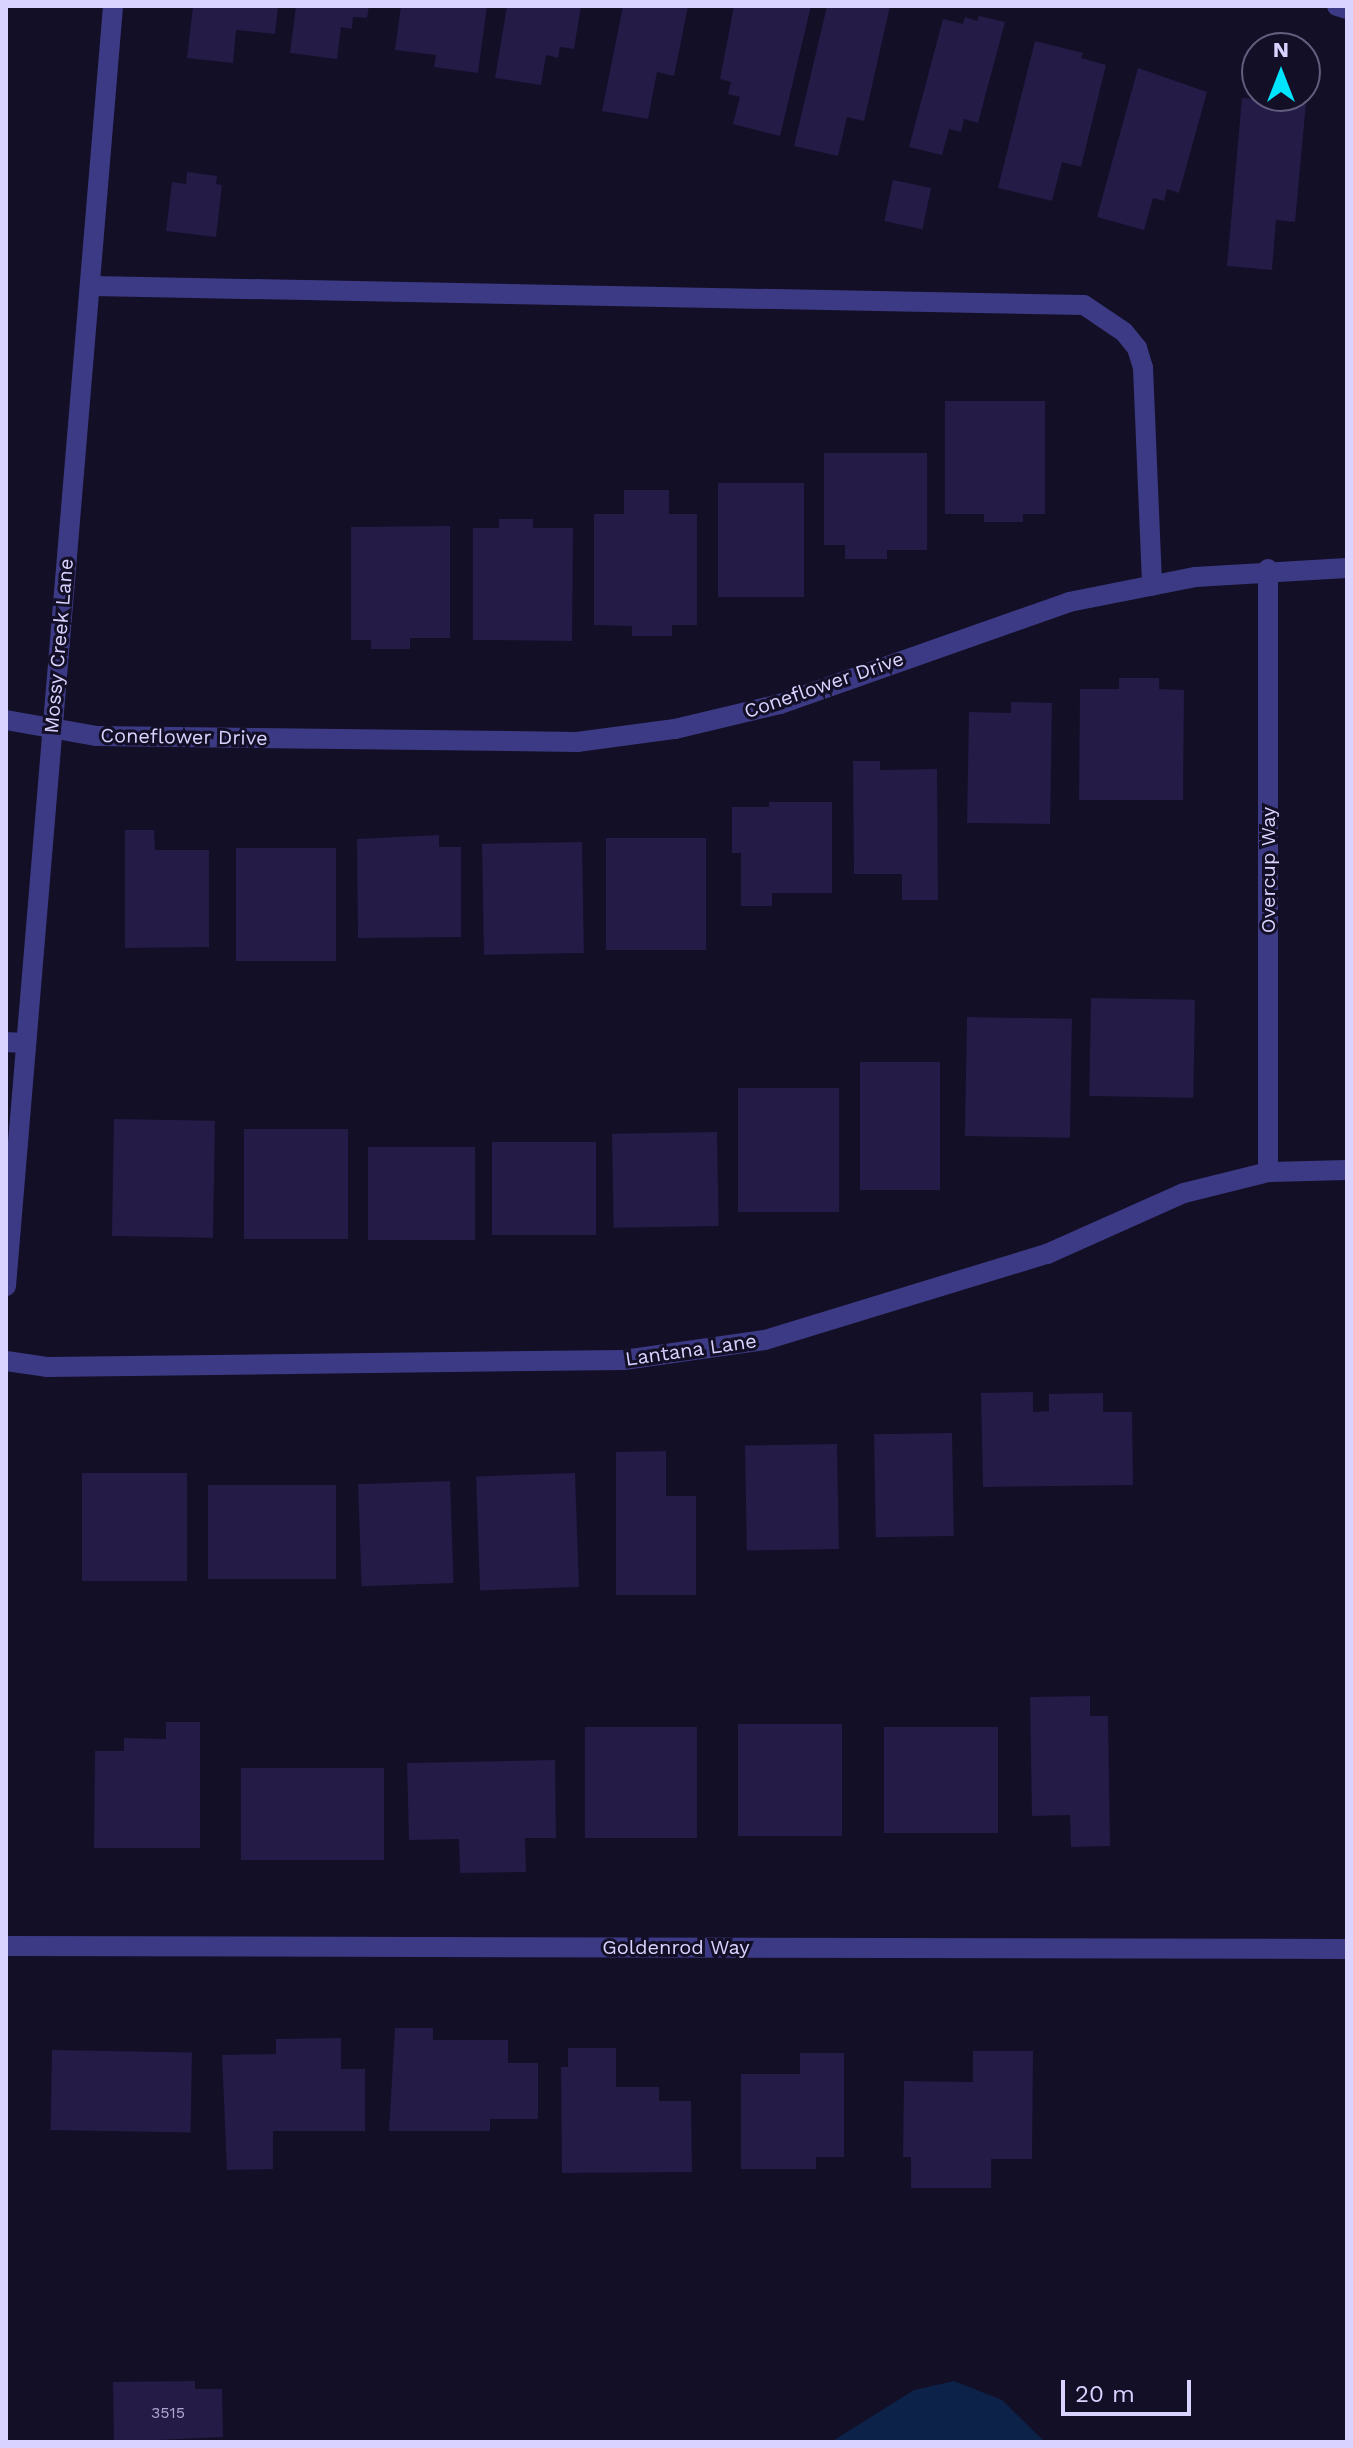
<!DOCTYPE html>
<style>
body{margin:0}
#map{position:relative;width:1353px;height:2448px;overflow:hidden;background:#130f26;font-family:"Work Sans",sans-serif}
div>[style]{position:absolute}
.water>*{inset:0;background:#0c2248}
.building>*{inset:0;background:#241b47;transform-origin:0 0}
.service>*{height:20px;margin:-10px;padding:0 10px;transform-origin:10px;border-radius:10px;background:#3d3a85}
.minor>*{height:20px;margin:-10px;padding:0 10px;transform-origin:10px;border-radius:10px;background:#3d3a85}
.tertiary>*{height:20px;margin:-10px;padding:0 10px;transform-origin:10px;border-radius:10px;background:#3d3a85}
span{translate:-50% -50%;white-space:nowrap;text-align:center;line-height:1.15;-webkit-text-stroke:6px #130f26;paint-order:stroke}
.number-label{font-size:16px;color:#aca6d1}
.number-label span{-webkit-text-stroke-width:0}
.street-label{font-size:20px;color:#d9d4ff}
.frame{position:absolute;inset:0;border:8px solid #d9d4ff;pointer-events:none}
.north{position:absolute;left:1241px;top:32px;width:80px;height:80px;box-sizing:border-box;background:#130f26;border:2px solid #625e7d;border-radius:50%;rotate:0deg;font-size:22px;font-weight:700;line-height:32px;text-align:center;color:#d9d4ff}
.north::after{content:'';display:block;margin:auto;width:28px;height:36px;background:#00e5ff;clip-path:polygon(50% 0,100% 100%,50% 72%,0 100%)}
.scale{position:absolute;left:1061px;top:2380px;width:130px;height:36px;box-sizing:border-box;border:4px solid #d9d4ff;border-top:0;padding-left:10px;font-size:24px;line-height:28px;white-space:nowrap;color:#d9d4ff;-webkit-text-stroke:6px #130f26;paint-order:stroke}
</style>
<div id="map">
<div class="water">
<i style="clip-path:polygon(954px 2381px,1002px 2400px,1045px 2442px,831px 2442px,914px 2390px)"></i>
</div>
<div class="building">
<i style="clip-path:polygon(193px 6px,278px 6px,275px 34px,236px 30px,233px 63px,187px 58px)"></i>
<i style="clip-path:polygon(296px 6px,369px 6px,367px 18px,353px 17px,352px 29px,341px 27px,337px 59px,290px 53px)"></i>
<i style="clip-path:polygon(401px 6px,487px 6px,478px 73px,434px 67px,436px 55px,395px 50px)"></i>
<i style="clip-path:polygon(507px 6px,581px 6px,574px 49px,560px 47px,558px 58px,546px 55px,541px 85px,495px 78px)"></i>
<i style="clip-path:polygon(623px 6px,688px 6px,674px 76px,657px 72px,648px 119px,602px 111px)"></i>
<i style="clip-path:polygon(734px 6px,811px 6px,780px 136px,733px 124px,740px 97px,728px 94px,731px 82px,720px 79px)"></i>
<i style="clip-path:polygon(827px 6px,890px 6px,864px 121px,847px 117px,838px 156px,794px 146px)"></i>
<i style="clip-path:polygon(979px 16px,1005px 22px,978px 123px,964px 119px,961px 132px,949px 129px,942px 155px,909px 147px,943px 19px,963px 24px,965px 17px,977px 21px)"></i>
<i style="clip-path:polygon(1035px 41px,1083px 53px,1081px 58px,1106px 65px,1081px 167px,1062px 162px,1052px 201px,998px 188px)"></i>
<i style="clip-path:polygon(1138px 68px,1207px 92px,1179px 193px,1167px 189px,1164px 201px,1153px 198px,1144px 230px,1097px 217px)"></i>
<i style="clip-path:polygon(1242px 98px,1306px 103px,1295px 222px,1276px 220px,1272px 270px,1227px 266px)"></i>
<i style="clip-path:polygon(187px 172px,217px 176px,216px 184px,222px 185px,216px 237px,166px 231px,172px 182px,186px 184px)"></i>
<i style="left:893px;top:180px;width:39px;height:42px;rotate:12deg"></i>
<i style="clip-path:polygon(945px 401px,1045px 401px,1045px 514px,1023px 514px,1023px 522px,984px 522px,984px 514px,945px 514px)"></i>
<i style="clip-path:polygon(824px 453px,927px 453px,927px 550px,887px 550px,887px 559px,845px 559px,845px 545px,824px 545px)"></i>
<i style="left:804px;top:483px;width:114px;height:86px;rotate:90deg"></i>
<i style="clip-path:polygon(624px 490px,669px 490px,669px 514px,697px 514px,697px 625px,672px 625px,672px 636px,632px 636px,632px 626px,594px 625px,594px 514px,624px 514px)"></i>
<i style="clip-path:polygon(499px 519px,533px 519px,533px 528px,573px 528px,572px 641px,473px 640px,473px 528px,499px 528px)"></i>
<i style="clip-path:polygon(450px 526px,450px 638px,410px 638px,410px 649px,371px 649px,371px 640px,351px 640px,351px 527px)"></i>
<i style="clip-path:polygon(1119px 678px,1159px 678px,1159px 689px,1184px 690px,1183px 800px,1079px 800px,1080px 689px,1119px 689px)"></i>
<i style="clip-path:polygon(1011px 702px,1052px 703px,1050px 824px,967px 823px,969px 712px,1011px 713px)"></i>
<i style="clip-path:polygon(853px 761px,880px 761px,880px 770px,937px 769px,938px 900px,902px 900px,902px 874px,854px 874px)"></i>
<i style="clip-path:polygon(769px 802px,832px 802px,832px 893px,772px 893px,772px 906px,741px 906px,741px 853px,732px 853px,732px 807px,769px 807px)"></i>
<i style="clip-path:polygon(125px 830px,154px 830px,155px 850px,209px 850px,209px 947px,125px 948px)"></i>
<i style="clip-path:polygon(439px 835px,439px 847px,461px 847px,461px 937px,358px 938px,357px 839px)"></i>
<i style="left:606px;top:838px;width:100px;height:112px"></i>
<i style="left:582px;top:842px;width:111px;height:100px;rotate:89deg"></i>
<i style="left:236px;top:848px;width:100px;height:113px"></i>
<i style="left:1091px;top:998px;width:104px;height:98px;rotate:1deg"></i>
<i style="left:967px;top:1017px;width:105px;height:119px;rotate:1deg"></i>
<i style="left:940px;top:1062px;width:128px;height:80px;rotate:90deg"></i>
<i style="left:738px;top:1088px;width:101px;height:124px"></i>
<i style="left:114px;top:1119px;width:101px;height:117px;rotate:1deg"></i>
<i style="left:244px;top:1129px;width:104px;height:110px"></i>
<i style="left:717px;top:1132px;width:94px;height:105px;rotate:89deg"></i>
<i style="left:492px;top:1142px;width:104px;height:93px"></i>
<i style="left:475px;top:1147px;width:93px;height:107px;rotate:90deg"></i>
<i style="clip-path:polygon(1033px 1392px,1033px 1412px,1049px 1411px,1049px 1394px,1103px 1393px,1103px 1412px,1132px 1412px,1133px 1485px,983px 1487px,981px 1393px)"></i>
<i style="left:952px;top:1433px;width:103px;height:78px;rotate:89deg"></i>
<i style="left:837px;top:1444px;width:105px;height:92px;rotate:89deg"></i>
<i style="clip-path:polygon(666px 1451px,666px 1496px,696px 1496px,696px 1595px,616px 1595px,616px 1452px)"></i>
<i style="left:82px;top:1473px;width:105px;height:108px"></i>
<i style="left:575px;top:1473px;width:114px;height:99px;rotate:88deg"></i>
<i style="left:450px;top:1481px;width:102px;height:92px;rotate:88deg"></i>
<i style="left:336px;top:1485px;width:94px;height:128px;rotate:90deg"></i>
<i style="clip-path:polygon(1090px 1696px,1090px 1716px,1108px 1716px,1110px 1846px,1071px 1847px,1070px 1815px,1032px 1816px,1030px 1697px)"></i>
<i style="clip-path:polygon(166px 1722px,200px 1722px,200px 1848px,94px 1848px,95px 1751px,124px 1751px,124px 1738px,166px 1739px)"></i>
<i style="left:738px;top:1724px;width:104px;height:112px"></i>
<i style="left:585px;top:1727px;width:112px;height:111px"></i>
<i style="left:884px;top:1727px;width:114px;height:106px"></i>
<i style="clip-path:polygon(555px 1760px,556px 1838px,525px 1838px,526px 1872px,460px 1873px,459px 1839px,409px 1840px,407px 1763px)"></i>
<i style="left:241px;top:1768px;width:143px;height:92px"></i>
<i style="clip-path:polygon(395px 2028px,433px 2028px,433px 2040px,508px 2040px,508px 2063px,538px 2063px,538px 2119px,490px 2119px,490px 2131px,389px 2131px)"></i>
<i style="clip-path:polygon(341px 2038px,341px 2069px,365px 2069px,365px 2131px,273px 2131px,273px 2169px,227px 2170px,222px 2055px,276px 2054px,276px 2039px)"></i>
<i style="clip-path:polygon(568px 2048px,616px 2048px,616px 2087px,659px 2087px,659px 2101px,691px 2101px,692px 2172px,562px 2173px,561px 2067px,568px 2067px)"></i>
<i style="left:52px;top:2050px;width:140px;height:80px;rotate:1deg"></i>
<i style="clip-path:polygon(973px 2051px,1033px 2051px,1032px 2159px,991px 2159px,991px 2188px,911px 2188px,911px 2157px,903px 2157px,904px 2081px,973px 2082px)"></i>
<i style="clip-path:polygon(800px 2053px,844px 2053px,844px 2157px,816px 2157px,816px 2169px,741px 2169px,741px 2074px,800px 2074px)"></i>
<i style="clip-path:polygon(195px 2381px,195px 2389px,222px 2389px,223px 2437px,114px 2442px,113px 2382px)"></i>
</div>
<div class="service">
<i style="left:93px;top:286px;width:991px;rotate:1.1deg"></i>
<i style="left:1084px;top:305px;width:48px;rotate:34deg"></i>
<i style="left:1124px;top:332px;width:21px;rotate:51deg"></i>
<i style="left:1137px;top:348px;width:21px;rotate:73deg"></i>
<i style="left:1143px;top:368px;width:218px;rotate:87.6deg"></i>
<i style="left:6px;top:1042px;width:17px;rotate:3deg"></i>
</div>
<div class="minor">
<i style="left:6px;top:720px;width:91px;rotate:10.1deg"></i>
<i style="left:96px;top:736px;width:481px;rotate:0.7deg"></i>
<i style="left:577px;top:742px;width:99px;rotate:-7.6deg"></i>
<i style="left:675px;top:729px;width:108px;rotate:-13.4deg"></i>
<i style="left:780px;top:704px;width:306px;rotate:-19.4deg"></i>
<i style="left:1069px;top:602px;width:128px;rotate:-11.2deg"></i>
<i style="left:1195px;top:577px;width:152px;rotate:-3.4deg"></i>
<i style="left:1268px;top:1172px;width:603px;rotate:-90deg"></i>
<i style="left:6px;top:1286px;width:1284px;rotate:-85.22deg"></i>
<i style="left:6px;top:1361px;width:41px;rotate:8.3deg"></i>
<i style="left:47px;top:1367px;width:577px;rotate:-0.7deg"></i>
<i style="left:624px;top:1360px;width:142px;rotate:-8.1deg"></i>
<i style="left:765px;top:1340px;width:295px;rotate:-17deg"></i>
<i style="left:1047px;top:1254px;width:150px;rotate:-24deg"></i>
<i style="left:1184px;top:1193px;width:87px;rotate:-14deg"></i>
<i style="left:1268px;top:1172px;width:79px;rotate:-1.5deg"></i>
<i style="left:6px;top:1946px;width:1341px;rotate:0.13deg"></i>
</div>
<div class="tertiary">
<i style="left:1337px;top:6px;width:10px;rotate:17deg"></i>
</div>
<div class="number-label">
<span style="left:168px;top:2413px">3515</span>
</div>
<div class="street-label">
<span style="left:59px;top:646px;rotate:-85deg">Mossy Creek Lane</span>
<span style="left:824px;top:685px;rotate:-19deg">Coneflower Drive</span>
<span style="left:184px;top:737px;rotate:1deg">Coneflower Drive</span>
<span style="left:1268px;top:870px;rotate:-90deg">Overcup Way</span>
<span style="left:691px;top:1350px;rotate:-8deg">Lantana Lane</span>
<span style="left:676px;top:1947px">Goldenrod Way</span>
</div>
<div class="frame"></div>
<div class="north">N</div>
<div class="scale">20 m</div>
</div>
